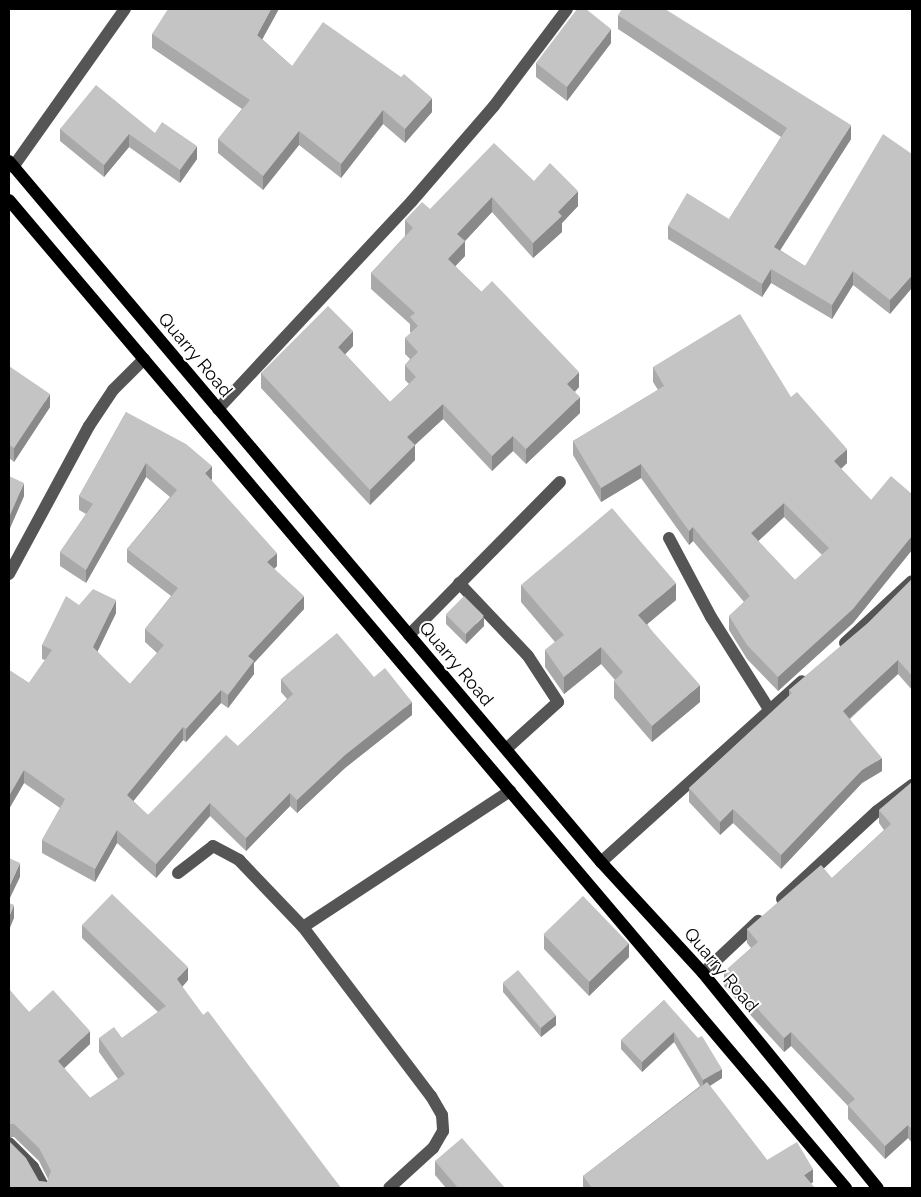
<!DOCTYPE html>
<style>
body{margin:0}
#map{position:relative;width:921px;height:1197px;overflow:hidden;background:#fff;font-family:Raleway,sans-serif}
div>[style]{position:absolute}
.minor>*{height:12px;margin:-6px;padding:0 6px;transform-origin:6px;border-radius:6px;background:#555}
.major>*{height:12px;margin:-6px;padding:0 6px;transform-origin:6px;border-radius:6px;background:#000}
.wall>*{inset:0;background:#a9a9a9}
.shaded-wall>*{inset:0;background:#898989}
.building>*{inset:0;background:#c4c4c4;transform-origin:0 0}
span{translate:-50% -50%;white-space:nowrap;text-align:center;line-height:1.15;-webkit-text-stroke:4px #fff;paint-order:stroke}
.street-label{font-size:18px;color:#000}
.frame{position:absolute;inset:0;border:10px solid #000;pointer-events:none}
</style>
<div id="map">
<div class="minor">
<i style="left:13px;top:167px;width:194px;rotate:-54.7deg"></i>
<i style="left:218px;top:409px;width:284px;rotate:-47deg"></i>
<i style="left:412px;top:201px;width:125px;rotate:-49.2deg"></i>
<i style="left:494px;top:106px;width:121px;rotate:-53deg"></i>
<i style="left:669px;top:538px;width:89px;rotate:62deg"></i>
<i style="left:711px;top:617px;width:109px;rotate:57.8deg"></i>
<i style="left:9px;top:574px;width:168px;rotate:-61.6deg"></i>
<i style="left:89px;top:426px;width:43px;rotate:-56.3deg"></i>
<i style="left:113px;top:390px;width:44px;rotate:-45deg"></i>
<i style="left:459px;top:583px;width:100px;rotate:46.6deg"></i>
<i style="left:528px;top:656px;width:55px;rotate:56.9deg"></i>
<i style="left:558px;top:702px;width:70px;rotate:137.9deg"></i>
<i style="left:409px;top:635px;width:215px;rotate:-45.4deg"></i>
<i style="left:845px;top:643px;width:91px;rotate:-42.8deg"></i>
<i style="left:601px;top:862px;width:270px;rotate:-42deg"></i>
<i style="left:178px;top:873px;width:44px;rotate:-37.6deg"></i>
<i style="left:213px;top:846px;width:30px;rotate:28deg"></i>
<i style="left:239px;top:860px;width:93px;rotate:46.3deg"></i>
<i style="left:303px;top:927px;width:212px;rotate:52.9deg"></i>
<i style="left:431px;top:1096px;width:22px;rotate:60deg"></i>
<i style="left:442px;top:1115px;width:16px;rotate:86deg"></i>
<i style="left:443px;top:1131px;width:20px;rotate:120deg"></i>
<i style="left:433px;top:1148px;width:59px;rotate:137.7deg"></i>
<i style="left:782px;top:899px;width:129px;rotate:-42.8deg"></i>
<i style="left:877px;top:811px;width:44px;rotate:-36.6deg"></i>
<i style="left:303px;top:927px;width:248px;rotate:-33.3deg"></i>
<i style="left:703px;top:973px;width:76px;rotate:-43.4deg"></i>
<i style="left:9px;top:1143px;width:34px;rotate:45deg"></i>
<i style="left:33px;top:1167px;width:24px;rotate:62deg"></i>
</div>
<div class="major">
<i style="left:9px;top:161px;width:918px;rotate:49.82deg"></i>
<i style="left:601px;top:862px;width:151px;rotate:47.4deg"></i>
<i style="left:703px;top:973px;width:277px;rotate:50.9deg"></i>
<i style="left:9px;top:200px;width:1295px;rotate:49.73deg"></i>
</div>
<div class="wall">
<i style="clip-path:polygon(618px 15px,851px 139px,780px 250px,805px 266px,912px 154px,890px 314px,853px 285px,832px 319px,771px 283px,762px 297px,668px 239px,668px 226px,729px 219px,781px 137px,618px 29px)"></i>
<i style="clip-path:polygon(152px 34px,262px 39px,292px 66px,432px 112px,405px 143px,383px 124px,341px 178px,299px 145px,263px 190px,218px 153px,218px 139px,242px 109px,152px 48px)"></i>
<i style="clip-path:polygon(611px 43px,567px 101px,536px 77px,536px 63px)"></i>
<i style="clip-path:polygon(60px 129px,155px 133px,197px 159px,180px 183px,129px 147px,104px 177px,60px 141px)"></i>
<i style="clip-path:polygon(534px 181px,578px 206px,562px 223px,562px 232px,533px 258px,492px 212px,465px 241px,465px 256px,455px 266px,579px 387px,575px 392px,580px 413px,526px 464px,513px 451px,492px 471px,443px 419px,415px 445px,415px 460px,370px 505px,261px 388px,261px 373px,353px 346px,345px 354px,390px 402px,409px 384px,405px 380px,405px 365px,410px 359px,405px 354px,405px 338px,411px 333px,410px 332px,410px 324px,371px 289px,371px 273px,405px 236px,405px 220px,430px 209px)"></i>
<i style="clip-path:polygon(9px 366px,50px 407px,14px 462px,9px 458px)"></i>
<i style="clip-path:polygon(evenodd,653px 367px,791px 397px,847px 463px,841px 469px,871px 500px,912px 494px,912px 550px,853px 623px,778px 691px,747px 659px,729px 630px,729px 616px,744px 602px,693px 541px,689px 545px,641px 478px,601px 502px,573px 455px,573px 441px,658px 390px,653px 382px,653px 367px,784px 517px,822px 555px,795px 580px,758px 541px,784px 517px)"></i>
<i style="clip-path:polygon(126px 412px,212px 479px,211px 480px,277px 566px,274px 569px,304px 609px,254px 663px,254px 674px,228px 708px,221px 703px,186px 742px,183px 740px,133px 801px,148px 815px,238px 746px,287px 699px,281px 692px,281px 679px,374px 677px,412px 715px,345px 768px,297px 813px,290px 806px,246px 851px,210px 816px,156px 878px,117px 843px,95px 882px,42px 853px,42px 840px,60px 808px,24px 783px,9px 809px,9px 670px,29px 683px,45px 660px,42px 659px,42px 645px,79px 605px,116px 613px,97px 652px,130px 684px,157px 653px,145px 642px,145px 629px,171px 596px,127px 562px,127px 549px,170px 497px,146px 477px,86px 583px,60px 566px,60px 552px,86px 514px,79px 510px,79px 496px)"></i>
<i style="clip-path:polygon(9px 476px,24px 496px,10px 528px,9px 527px)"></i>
<i style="clip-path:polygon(912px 579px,912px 690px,898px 674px,850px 719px,882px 771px,862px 783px,781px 869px,733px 823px,720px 835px,689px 802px,689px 788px,789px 696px,789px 690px,868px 623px)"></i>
<i style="clip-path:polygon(521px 585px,676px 600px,647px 624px,700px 702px,652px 742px,614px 698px,614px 681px,615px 680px,601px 664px,564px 694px,545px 667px,545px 650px,555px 642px,521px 602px)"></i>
<i style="clip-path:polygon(446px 615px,484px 626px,466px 644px,446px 624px)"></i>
<i style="clip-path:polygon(912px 782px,912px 1143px,908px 1138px,885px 1159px,848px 1119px,848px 1106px,791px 1046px,784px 1052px,724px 986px,724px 972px,751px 948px,747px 943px,747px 929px,832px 878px,884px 830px,879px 823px,879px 810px)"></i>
<i style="clip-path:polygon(82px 925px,188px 980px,182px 987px,203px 1015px,341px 1188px,9px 1188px,39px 1181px,47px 1182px,48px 1179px,39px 1161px,14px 1137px,9px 1137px,9px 991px,29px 1012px,90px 1044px,64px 1068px,90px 1098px,118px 1079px,99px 1052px,99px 1038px,122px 1038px,158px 1012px,82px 938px)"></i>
<i style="clip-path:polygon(544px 935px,629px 957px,589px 996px,544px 949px)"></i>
<i style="clip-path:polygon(503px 983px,556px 1025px,541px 1037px,503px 992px)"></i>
<i style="clip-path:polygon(664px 1000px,722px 1078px,710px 1086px,767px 1160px,813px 1182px,811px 1184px,815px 1188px,583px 1188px,583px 1176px,700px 1086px,674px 1042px,642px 1072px,621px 1049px,621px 1040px)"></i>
<i style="clip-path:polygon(435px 1161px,505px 1188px,446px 1188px,435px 1175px)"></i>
</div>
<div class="shaded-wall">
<i style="clip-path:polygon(271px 9px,279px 9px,257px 49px,257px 35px)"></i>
<i style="clip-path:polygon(611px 29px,611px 43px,567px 101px,567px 87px)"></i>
<i style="clip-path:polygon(432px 98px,432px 112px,405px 143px,405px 129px)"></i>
<i style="clip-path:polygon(383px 110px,383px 124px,341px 178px,341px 164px)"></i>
<i style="clip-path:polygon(851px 125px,851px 139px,774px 260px,774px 247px)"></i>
<i style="clip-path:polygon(299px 131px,299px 145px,263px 190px,263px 176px)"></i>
<i style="clip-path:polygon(129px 134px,129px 147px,104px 177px,104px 165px)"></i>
<i style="clip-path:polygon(197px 146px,197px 159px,180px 183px,180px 170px)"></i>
<i style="clip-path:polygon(578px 191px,578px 206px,562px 223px,562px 232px,533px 258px,533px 243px,558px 212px)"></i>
<i style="clip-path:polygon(492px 197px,492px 212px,465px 241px,465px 256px,448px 274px,448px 259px,457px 234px)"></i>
<i style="clip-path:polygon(771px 269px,771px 283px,762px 297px,762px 284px)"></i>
<i style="clip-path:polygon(853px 271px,853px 285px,832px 319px,832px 305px)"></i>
<i style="clip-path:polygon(912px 275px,912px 288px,890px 314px,890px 300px)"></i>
<i style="clip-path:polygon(353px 331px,353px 346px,338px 362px,338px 347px)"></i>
<i style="clip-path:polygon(579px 372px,579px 387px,567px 399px,567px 384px)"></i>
<i style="clip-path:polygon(50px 394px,50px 407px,14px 462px,14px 448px)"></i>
<i style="clip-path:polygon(580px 397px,580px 413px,526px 464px,526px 449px)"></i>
<i style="clip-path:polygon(443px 404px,443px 419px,407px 452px,407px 437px)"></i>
<i style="clip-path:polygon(513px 436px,513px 451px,492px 471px,492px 456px)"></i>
<i style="clip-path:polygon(415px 445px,415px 460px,370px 505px,370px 490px)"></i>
<i style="clip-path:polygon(847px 449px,847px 463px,834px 475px,834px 461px)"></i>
<i style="clip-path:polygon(146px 463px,146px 477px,86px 583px,86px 570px)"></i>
<i style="clip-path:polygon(641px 464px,641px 478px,601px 502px,601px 488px)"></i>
<i style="clip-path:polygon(212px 466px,212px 479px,205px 486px,205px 473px)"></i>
<i style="clip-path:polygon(24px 483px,24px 496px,10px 528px,10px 515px)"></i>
<i style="clip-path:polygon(784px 503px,784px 517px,751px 548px,751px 533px)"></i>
<i style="clip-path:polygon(693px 527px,693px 541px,689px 545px,689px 531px)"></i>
<i style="clip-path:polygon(912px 536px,912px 550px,853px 623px,778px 691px,778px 677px)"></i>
<i style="clip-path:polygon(277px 553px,277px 566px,267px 575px,267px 562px)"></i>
<i style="clip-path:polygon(676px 583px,676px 600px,638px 632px,638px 615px)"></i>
<i style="clip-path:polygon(304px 596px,304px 609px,254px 663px,254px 674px,228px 708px,228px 695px,248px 656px)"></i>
<i style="clip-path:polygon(116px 600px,116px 613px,93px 661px,93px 647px)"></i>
<i style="clip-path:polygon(484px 616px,484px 626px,466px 644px,466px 634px)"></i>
<i style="clip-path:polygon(601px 647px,601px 664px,564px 694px,564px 677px)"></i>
<i style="clip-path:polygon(898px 660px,898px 674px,843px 724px,843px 711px)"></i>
<i style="clip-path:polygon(700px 685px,700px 702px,652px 742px,652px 726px)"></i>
<i style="clip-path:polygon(221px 690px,221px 703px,186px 742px,186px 729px)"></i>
<i style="clip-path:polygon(412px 702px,412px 715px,345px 768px,297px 813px,297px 800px,345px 755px)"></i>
<i style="clip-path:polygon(183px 727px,183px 740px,127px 809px,127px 795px)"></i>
<i style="clip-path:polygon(882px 758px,882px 771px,862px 783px,781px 869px,781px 855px,862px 770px)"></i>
<i style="clip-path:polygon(24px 770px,24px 783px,9px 809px,9px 796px)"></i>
<i style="clip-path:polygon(290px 793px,290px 806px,246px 851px,246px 838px)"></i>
<i style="clip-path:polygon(210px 803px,210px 816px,156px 878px,156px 864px)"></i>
<i style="clip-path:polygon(733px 809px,733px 823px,720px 835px,720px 822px)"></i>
<i style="clip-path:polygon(117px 830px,117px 843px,95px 882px,95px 869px)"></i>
<i style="clip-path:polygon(20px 863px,20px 877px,9px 900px,9px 887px)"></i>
<i style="clip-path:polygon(14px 905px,14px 918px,9px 930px,9px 917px)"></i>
<i style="clip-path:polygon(629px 943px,629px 957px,589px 996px,589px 982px)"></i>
<i style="clip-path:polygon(188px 967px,188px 980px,177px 993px,177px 979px)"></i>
<i style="clip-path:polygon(556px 1015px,556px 1025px,541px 1037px,541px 1028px)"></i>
<i style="clip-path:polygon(90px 1031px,90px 1044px,58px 1074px,58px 1061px)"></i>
<i style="clip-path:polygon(674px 1032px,674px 1042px,642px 1072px,642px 1062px)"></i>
<i style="clip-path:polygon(791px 1032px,791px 1046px,784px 1052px,784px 1038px)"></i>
<i style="clip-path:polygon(722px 1069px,722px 1078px,703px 1090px,703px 1080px)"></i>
<i style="clip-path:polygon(908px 1125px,908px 1138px,885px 1159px,885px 1146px)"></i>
<i style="clip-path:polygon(813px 1169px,813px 1182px,804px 1188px,804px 1175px)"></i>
</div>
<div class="building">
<i style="clip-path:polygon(168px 9px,271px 9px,257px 35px,292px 66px,323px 22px,401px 77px,404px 74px,432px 98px,405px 129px,383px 110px,341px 164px,299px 131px,263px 176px,218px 139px,250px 100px,152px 34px)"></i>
<i style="clip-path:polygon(577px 9px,586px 9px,611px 29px,567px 87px,536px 63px)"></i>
<i style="clip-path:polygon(622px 9px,665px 9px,851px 125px,774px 247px,805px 266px,883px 134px,912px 154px,912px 275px,890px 300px,853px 271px,832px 305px,771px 269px,762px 284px,668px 226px,687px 193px,729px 219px,787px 128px,618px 15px)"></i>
<i style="clip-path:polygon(96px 85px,155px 133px,162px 122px,197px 146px,180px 170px,129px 134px,104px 165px,60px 129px)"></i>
<i style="clip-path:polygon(494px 143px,534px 181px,550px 163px,578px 191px,558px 212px,562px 216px,533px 243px,492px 197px,457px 234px,465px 241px,448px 259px,481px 292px,492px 281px,579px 372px,567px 384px,580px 397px,526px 449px,513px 436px,492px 456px,443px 404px,407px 437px,415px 445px,370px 490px,261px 373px,328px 306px,353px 331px,338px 347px,390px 402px,416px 377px,405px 365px,418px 352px,405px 338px,418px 326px,410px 317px,415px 313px,371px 273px,413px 228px,405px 220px,422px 202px,430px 209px)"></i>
<i style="clip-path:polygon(evenodd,740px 314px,791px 397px,797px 392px,847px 449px,834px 461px,871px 500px,891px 476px,912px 494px,912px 536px,853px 609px,778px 677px,747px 645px,729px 616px,750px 596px,693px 527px,689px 531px,641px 464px,601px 488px,573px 441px,664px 386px,653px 367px,740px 314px,784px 503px,829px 548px,795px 580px,751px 533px,784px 503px)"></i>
<i style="clip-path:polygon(9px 366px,50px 394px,14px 448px,9px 445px)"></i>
<i style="clip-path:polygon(126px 412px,186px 444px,212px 466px,205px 473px,277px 553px,267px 562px,304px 596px,248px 656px,254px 661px,228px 695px,221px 690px,186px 729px,183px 727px,127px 795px,148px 815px,226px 735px,238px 746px,293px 694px,281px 679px,337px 633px,374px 677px,385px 668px,412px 702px,345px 755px,297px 800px,290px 793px,246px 838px,210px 803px,156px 864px,117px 830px,95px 869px,42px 840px,65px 799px,24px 770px,9px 796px,9px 670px,29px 683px,52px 650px,42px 645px,66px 596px,79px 605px,93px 589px,116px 600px,93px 647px,130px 684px,164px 645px,145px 629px,178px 588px,127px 549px,177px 490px,146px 463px,86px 570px,60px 552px,93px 504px,79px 496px)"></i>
<i style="clip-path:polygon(9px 476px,24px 483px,10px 515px,9px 514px)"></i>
<i style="clip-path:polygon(612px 508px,676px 583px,638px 615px,700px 685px,652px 726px,614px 681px,623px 672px,601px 647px,564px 677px,545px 650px,564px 635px,521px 585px)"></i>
<i style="clip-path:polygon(912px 579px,912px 676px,898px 660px,843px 711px,882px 758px,862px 770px,781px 855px,733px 809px,720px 822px,689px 788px,792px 693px,789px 690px,868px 623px)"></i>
<i style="left:464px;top:596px;width:28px;height:26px;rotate:45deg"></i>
<i style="clip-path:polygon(912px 782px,912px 1129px,908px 1125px,885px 1146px,848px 1105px,855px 1099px,791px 1032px,784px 1038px,724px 972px,758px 942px,747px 929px,821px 865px,832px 878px,891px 824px,879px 810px)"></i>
<i style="clip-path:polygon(9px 858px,20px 863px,9px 887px)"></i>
<i style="clip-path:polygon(112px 894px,188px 967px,177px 979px,203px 1015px,208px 1011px,341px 1188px,9px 1188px,9px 1141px,26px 1158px,39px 1181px,47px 1182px,51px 1171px,39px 1148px,14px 1124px,9px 1124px,9px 991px,10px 990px,29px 1012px,53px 990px,90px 1031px,58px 1061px,90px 1098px,125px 1074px,99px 1038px,114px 1027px,122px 1038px,166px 1006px,82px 925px)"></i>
<i style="left:583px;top:896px;width:66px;height:55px;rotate:46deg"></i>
<i style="clip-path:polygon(9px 903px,14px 905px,9px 917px)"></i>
<i style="left:518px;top:970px;width:59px;height:20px;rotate:50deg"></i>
<i style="clip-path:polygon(664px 1000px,698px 1038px,702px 1036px,722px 1069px,703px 1080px,674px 1032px,642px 1062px,621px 1040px)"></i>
<i style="clip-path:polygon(707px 1082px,767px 1160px,797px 1142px,813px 1169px,804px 1175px,815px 1188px,592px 1188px,583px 1176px)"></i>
<i style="clip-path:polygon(462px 1138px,505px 1188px,458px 1188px,435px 1161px)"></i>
</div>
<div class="street-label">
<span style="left:195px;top:355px;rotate:50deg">Quarry Road</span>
<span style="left:456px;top:664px;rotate:50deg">Quarry Road</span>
<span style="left:721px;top:970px;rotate:50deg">Quarry Road</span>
</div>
<div class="frame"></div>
</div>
